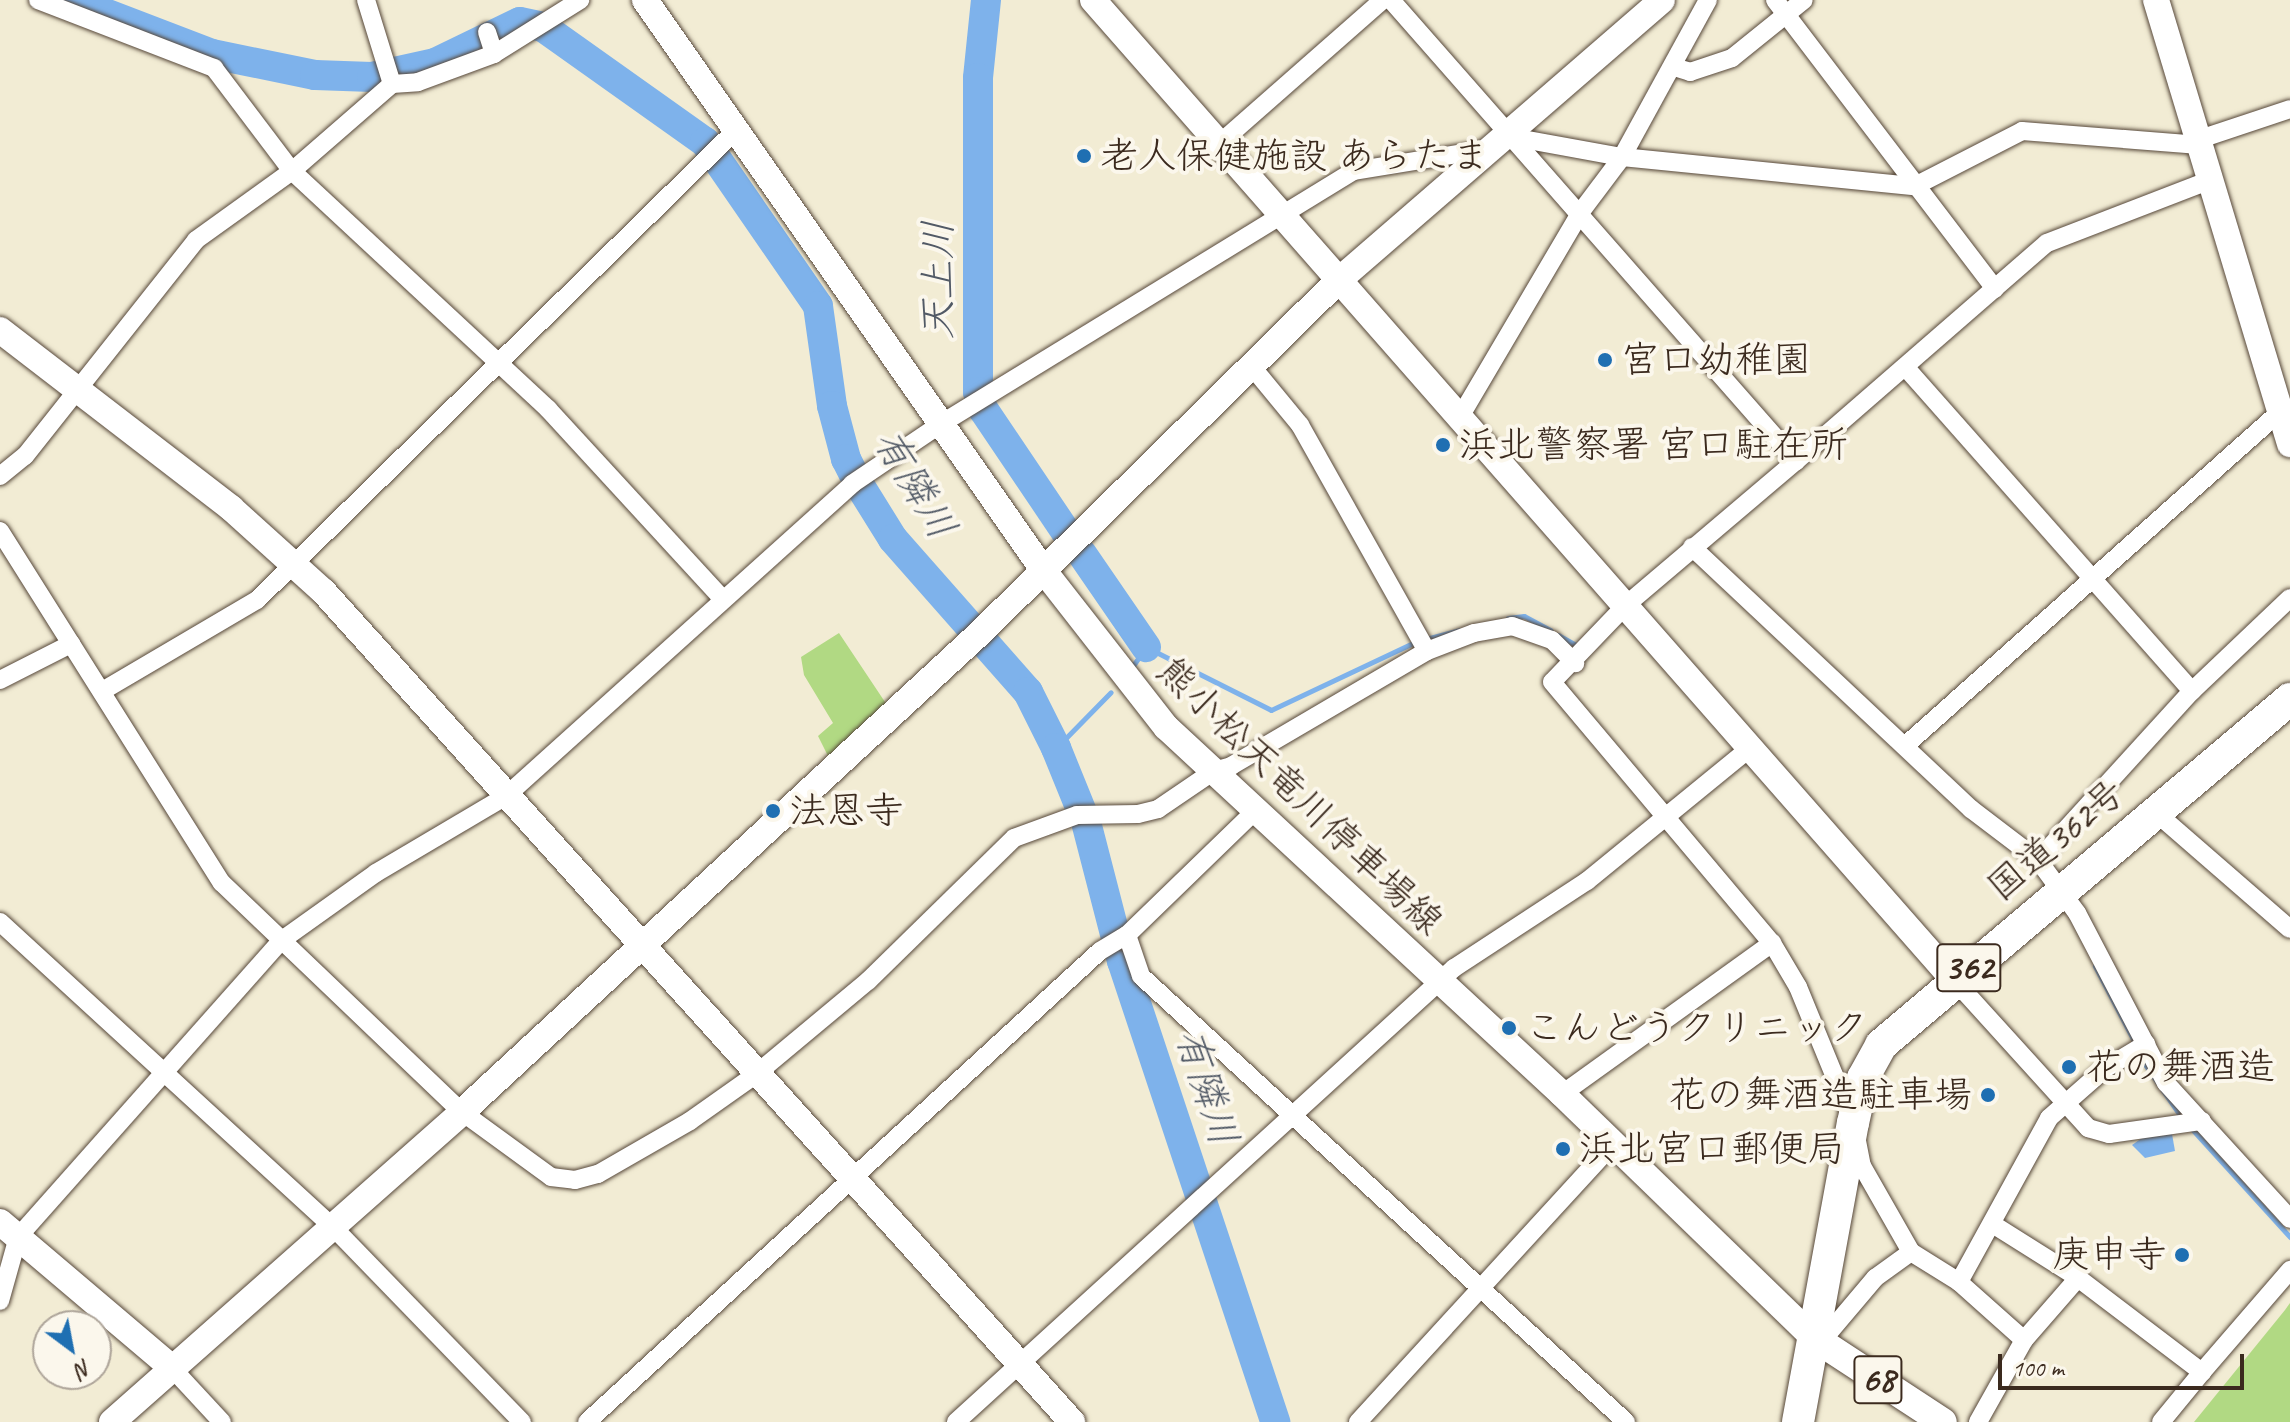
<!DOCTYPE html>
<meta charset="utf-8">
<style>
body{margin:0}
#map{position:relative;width:2290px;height:1422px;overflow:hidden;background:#f2ecd4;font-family:Caveat,"Klee One",sans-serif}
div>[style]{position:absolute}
.green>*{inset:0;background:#b1d983}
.water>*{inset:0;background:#7eb2eb}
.stream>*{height:5px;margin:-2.5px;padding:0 2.5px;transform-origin:2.5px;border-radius:2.5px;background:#7eb2eb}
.river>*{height:30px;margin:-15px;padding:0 15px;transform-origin:15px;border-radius:15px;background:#7eb2eb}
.roads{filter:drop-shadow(0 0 2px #564739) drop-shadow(0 0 2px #564739)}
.street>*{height:18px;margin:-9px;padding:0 9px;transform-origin:9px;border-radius:9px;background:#fff}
.secondary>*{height:26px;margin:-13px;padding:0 13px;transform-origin:13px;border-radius:13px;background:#fff}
.primary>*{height:28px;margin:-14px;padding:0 14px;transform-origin:14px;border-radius:14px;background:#fff}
.highway>*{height:32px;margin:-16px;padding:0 16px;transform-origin:16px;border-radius:16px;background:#fff}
.dots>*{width:22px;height:22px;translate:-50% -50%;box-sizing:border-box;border:4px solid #fbf7ec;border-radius:50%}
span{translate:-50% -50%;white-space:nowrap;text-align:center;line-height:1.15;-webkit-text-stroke:8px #fbf7ec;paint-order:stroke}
.shield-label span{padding:2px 6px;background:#fbf7ec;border:2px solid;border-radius:6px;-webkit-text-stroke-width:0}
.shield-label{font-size:36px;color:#3b2a1e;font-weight:700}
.poi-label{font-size:38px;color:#3b2a1e}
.left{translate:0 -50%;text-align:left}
.right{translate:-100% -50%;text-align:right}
.street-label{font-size:38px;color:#3b2a1e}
.water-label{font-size:40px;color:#525a66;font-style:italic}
.north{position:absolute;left:32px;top:1310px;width:80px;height:80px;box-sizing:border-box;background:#fbf7ec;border:2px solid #aea59a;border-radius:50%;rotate:148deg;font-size:22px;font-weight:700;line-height:32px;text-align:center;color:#3b2a1e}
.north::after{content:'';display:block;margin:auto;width:28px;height:36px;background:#1f6fb2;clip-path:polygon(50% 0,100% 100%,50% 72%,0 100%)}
.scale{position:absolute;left:1998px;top:1354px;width:246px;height:36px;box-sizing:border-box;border:4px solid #3b2a1e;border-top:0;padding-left:10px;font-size:24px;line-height:28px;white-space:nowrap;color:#3b2a1e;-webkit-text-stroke:6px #fbf7ec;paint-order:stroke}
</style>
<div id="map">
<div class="green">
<i style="clip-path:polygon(839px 633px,887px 705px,830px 760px,818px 736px,833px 723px,804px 675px,801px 657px)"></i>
<i style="clip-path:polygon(2290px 1303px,2290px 1422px,2194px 1422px,2285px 1310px)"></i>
</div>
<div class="water">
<i style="clip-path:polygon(2172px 1134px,2175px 1151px,2145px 1158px,2132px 1145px,2142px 1138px)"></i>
</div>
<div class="stream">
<i style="left:1508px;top:618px;width:16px;rotate:-7deg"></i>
<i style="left:1524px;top:616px;width:30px;rotate:28deg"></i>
<i style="left:1558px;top:635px;width:26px;rotate:29deg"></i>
<i style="left:1426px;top:639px;width:34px;rotate:-15deg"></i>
<i style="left:1132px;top:667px;width:24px;rotate:-55deg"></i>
<i style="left:1146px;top:647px;width:140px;rotate:26.7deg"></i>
<i style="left:1271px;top:710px;width:161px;rotate:-25.3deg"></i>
<i style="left:1056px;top:748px;width:78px;rotate:-45.5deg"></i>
<i style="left:2095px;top:966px;width:87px;rotate:62.5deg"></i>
<i style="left:2138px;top:1054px;width:74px;rotate:55.5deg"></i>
<i style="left:2192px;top:1129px;width:146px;rotate:47.8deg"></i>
</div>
<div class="river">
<i style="left:71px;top:0;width:151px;rotate:21deg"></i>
<i style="left:212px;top:54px;width:105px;rotate:11.5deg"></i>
<i style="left:315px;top:75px;width:57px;rotate:2deg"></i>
<i style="left:372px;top:77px;width:65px;rotate:-12.5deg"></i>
<i style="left:435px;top:63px;width:94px;rotate:-25.8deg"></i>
<i style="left:520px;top:22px;width:24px;rotate:12deg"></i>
<i style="left:543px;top:27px;width:199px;rotate:35.4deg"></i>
<i style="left:705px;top:142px;width:199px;rotate:55.4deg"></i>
<i style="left:818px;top:306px;width:101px;rotate:82deg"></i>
<i style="left:832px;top:406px;width:55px;rotate:75.2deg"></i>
<i style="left:846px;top:459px;width:30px;rotate:63deg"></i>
<i style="left:860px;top:486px;width:62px;rotate:58.1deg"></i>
<i style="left:893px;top:539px;width:204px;rotate:48.6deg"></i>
<i style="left:1028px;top:692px;width:63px;rotate:63.4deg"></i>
<i style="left:1056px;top:748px;width:80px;rotate:67.9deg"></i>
<i style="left:1086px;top:822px;width:144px;rotate:75.5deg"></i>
<i style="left:1122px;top:961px;width:486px;rotate:71.6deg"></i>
<i style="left:986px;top:0;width:78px;rotate:95.9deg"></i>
<i style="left:978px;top:78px;width:314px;rotate:90deg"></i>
<i style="left:978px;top:392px;width:18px;rotate:74deg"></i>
<i style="left:983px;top:409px;width:152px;rotate:56deg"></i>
<i style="left:1082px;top:554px;width:113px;rotate:55.5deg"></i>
</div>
<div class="roads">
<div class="street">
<i style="left:38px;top:0;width:189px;rotate:21.1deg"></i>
<i style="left:214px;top:68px;width:129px;rotate:52.9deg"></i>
<i style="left:292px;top:171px;width:350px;rotate:42.9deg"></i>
<i style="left:548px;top:409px;width:257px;rotate:47.4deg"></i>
<i style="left:1391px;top:0;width:614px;rotate:48.7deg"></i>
<i style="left:1796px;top:461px;width:224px;rotate:139.7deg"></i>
<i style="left:1625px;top:606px;width:105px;rotate:133.8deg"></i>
<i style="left:1552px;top:682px;width:341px;rotate:49.9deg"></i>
<i style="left:1772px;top:943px;width:51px;rotate:59.4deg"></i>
<i style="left:1798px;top:987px;width:139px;rotate:67.7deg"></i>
<i style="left:1775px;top:0;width:363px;rotate:52.7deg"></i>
<i style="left:487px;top:32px;width:23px;rotate:72deg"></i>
<i style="left:1674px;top:67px;width:17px;rotate:17deg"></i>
<i style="left:1690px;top:72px;width:44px;rotate:-18.4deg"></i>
<i style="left:1732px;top:58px;width:92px;rotate:-38.9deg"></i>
<i style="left:392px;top:84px;width:26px;rotate:-4deg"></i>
<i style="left:418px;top:82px;width:81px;rotate:-20.2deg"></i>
<i style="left:494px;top:54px;width:102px;rotate:-32.1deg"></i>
<i style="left:1506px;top:136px;width:118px;rotate:10.3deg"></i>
<i style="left:1622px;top:157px;width:294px;rotate:5.7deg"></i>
<i style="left:1915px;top:186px;width:120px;rotate:-27.2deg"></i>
<i style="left:2022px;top:131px;width:178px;rotate:4.5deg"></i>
<i style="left:2197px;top:140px;width:98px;rotate:-18.4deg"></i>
<i style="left:1220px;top:143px;width:217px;rotate:-41.3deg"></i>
<i style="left:1253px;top:368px;width:74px;rotate:50.5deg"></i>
<i style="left:1300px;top:425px;width:259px;rotate:60.7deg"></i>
<i style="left:1907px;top:369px;width:430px;rotate:48.5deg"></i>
<i style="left:2192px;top:691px;width:135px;rotate:-43.5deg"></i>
<i style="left:1460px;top:417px;width:237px;rotate:-59.5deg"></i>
<i style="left:1580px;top:213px;width:70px;rotate:-53.1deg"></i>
<i style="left:1622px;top:157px;width:179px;rotate:-61.3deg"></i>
<i style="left:1796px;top:461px;width:332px;rotate:-41deg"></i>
<i style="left:2047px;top:243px;width:173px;rotate:-21.1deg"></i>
<i style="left:0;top:476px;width:32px;rotate:-39deg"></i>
<i style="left:25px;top:456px;width:275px;rotate:-51.6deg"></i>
<i style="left:196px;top:240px;width:118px;rotate:-35.7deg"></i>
<i style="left:292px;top:171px;width:133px;rotate:-41deg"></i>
<i style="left:392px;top:84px;width:88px;rotate:-107.2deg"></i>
<i style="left:0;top:531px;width:416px;rotate:57.8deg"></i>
<i style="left:222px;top:883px;width:332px;rotate:43.7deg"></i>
<i style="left:462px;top:1112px;width:110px;rotate:36.1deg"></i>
<i style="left:551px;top:1177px;width:24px;rotate:7deg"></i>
<i style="left:575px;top:1180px;width:24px;rotate:-15deg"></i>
<i style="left:598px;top:1174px;width:106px;rotate:-29.9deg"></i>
<i style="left:690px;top:1121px;width:80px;rotate:-35.3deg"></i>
<i style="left:755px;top:1075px;width:147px;rotate:-39.8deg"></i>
<i style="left:868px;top:981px;width:204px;rotate:-44.4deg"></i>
<i style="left:1014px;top:838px;width:67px;rotate:-20.1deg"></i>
<i style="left:1077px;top:815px;width:61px;rotate:-0.9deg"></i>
<i style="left:1138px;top:814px;width:21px;rotate:-14deg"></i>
<i style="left:1158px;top:809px;width:68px;rotate:-34.2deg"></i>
<i style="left:1214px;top:771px;width:18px;rotate:-16deg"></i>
<i style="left:1231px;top:766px;width:227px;rotate:-30.4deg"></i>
<i style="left:1427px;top:651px;width:50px;rotate:-21deg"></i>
<i style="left:1474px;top:633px;width:39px;rotate:-10deg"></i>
<i style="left:1512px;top:626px;width:42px;rotate:19.3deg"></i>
<i style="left:1552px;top:640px;width:33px;rotate:45deg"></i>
<i style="left:1692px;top:547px;width:383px;rotate:43.2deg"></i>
<i style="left:1971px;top:809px;width:84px;rotate:37.3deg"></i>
<i style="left:2038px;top:860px;width:66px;rotate:53.7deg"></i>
<i style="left:2077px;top:913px;width:192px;rotate:62.4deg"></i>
<i style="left:2166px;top:1083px;width:184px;rotate:47.6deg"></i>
<i style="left:0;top:680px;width:80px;rotate:-26.9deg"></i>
<i style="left:104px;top:690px;width:178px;rotate:-30.5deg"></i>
<i style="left:257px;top:600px;width:672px;rotate:-44.46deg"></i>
<i style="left:1907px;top:744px;width:499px;rotate:-41.7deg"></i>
<i style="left:2153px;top:810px;width:181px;rotate:41deg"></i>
<i style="left:2038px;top:860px;width:229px;rotate:-47.7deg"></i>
<i style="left:0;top:922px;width:450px;rotate:42.5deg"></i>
<i style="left:332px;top:1226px;width:273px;rotate:45.9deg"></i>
<i style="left:1127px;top:935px;width:43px;rotate:71.1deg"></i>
<i style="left:1141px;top:976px;width:659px;rotate:42.6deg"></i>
<i style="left:1954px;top:980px;width:200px;rotate:47.8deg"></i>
<i style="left:2088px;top:1128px;width:22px;rotate:16deg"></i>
<i style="left:2109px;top:1134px;width:94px;rotate:-8deg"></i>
<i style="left:1562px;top:1094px;width:259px;rotate:-35.7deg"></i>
<i style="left:1857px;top:1141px;width:25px;rotate:79deg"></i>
<i style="left:1862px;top:1166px;width:99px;rotate:60.3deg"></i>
<i style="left:1911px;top:1252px;width:57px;rotate:32deg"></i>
<i style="left:1994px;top:1225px;width:99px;rotate:32.2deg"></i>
<i style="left:2078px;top:1278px;width:156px;rotate:37.2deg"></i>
<i style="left:2202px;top:1372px;width:135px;rotate:-49.2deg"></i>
<i style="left:0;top:1301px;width:66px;rotate:-74.3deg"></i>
<i style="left:18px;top:1237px;width:397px;rotate:-48.4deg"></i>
<i style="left:282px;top:940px;width:115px;rotate:-35.5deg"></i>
<i style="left:376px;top:873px;width:151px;rotate:-30.6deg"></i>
<i style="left:506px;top:796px;width:466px;rotate:-42deg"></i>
<i style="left:852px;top:484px;width:105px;rotate:-34.1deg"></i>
<i style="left:939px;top:425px;width:487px;rotate:-31.5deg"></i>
<i style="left:1354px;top:171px;width:137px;rotate:-9.3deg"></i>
<i style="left:2024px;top:1340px;width:82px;rotate:-48.9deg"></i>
<i style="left:1821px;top:1342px;width:84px;rotate:-49.8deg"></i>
<i style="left:1875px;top:1278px;width:44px;rotate:-35.8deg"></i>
<i style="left:171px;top:1367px;width:75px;rotate:47.2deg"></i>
<i style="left:587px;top:1422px;width:696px;rotate:-42.56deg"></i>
<i style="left:1100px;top:951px;width:31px;rotate:-31deg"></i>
<i style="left:1127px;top:935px;width:178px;rotate:-44.1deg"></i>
<i style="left:956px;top:1422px;width:674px;rotate:-42.35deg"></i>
<i style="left:1454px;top:968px;width:159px;rotate:-33.2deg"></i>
<i style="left:1587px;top:881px;width:210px;rotate:-39.2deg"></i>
<i style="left:1358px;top:1422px;width:377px;rotate:-47.5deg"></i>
<i style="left:1978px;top:1422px;width:94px;rotate:-60.7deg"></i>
<i style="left:2024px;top:1340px;width:87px;rotate:-138.3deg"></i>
<i style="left:1959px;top:1282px;width:187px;rotate:-61.2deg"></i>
<i style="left:2049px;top:1118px;width:76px;rotate:-41.3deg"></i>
<i style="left:2106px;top:1068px;width:47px;rotate:-31deg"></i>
<i style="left:2161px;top:1422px;width:65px;rotate:-50.6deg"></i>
</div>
<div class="secondary">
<i style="left:645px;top:0;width:697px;rotate:55.06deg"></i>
<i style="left:1044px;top:571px;width:198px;rotate:52deg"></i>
<i style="left:1166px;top:727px;width:540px;rotate:42.82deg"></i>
<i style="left:1562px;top:1094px;width:349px;rotate:44.1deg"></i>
<i style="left:1093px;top:0;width:1305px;rotate:48.7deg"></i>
<i style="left:2156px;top:0;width:464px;rotate:73.2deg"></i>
<i style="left:0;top:330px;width:292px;rotate:37.6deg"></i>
<i style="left:231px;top:508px;width:124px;rotate:42.1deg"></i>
<i style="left:323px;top:591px;width:1119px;rotate:47.97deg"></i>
<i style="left:0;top:1222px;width:224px;rotate:40.3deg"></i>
<i style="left:112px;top:1422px;width:468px;rotate:-41.5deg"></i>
<i style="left:462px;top:1112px;width:707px;rotate:-42.76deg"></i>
<i style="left:981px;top:632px;width:502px;rotate:-44.52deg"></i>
<i style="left:1339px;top:280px;width:427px;rotate:-40.9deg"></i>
</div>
<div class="primary">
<i style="left:1813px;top:1337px;width:155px;rotate:33.2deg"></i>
</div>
<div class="highway">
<i style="left:1798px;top:1422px;width:304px;rotate:-79.6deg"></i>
<i style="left:1853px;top:1123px;width:46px;rotate:-77.5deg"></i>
<i style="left:1863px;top:1078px;width:38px;rotate:-61deg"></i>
<i style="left:1881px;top:1045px;width:536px;rotate:-40.23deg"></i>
</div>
</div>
<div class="dots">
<i style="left:1084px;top:156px;background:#1f6fb2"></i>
<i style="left:1605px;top:360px;background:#1f6fb2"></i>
<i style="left:1443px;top:445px;background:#1f6fb2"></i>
<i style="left:773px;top:811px;background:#1f6fb2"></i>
<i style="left:1509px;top:1028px;background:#1f6fb2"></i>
<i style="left:2069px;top:1067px;background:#1f6fb2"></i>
<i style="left:1988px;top:1095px;background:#1f6fb2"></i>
<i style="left:1563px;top:1149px;background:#1f6fb2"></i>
<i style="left:2182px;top:1255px;background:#1f6fb2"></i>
</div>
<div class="shield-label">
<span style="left:1969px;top:968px">362</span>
<span style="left:1878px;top:1380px">68</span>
</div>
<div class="poi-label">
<span class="left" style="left:1100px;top:156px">老人保健施設 あらたま</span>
<span class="left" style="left:1621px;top:360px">宮口幼稚園</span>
<span class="left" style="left:1459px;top:445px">浜北警察署 宮口駐在所</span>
<span class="left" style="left:789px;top:811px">法恩寺</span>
<span class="left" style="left:1525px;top:1028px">こんどうクリニック</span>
<span class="left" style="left:2085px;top:1067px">花の舞酒造</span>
<span class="right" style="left:1972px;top:1095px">花の舞酒造駐車場</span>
<span class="left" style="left:1579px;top:1149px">浜北宮口郵便局</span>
<span class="right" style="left:2166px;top:1255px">庚申寺</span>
</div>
<div class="street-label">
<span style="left:1300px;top:796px;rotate:44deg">熊小松天竜川停車場線</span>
<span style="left:2056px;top:840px;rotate:-40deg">国道362号</span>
</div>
<div class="water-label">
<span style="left:938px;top:280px;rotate:-90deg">天上川</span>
<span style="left:915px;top:484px;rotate:59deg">有隣川</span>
<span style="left:1207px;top:1087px;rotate:72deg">有隣川</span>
</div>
<div class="north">N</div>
<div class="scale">100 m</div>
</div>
